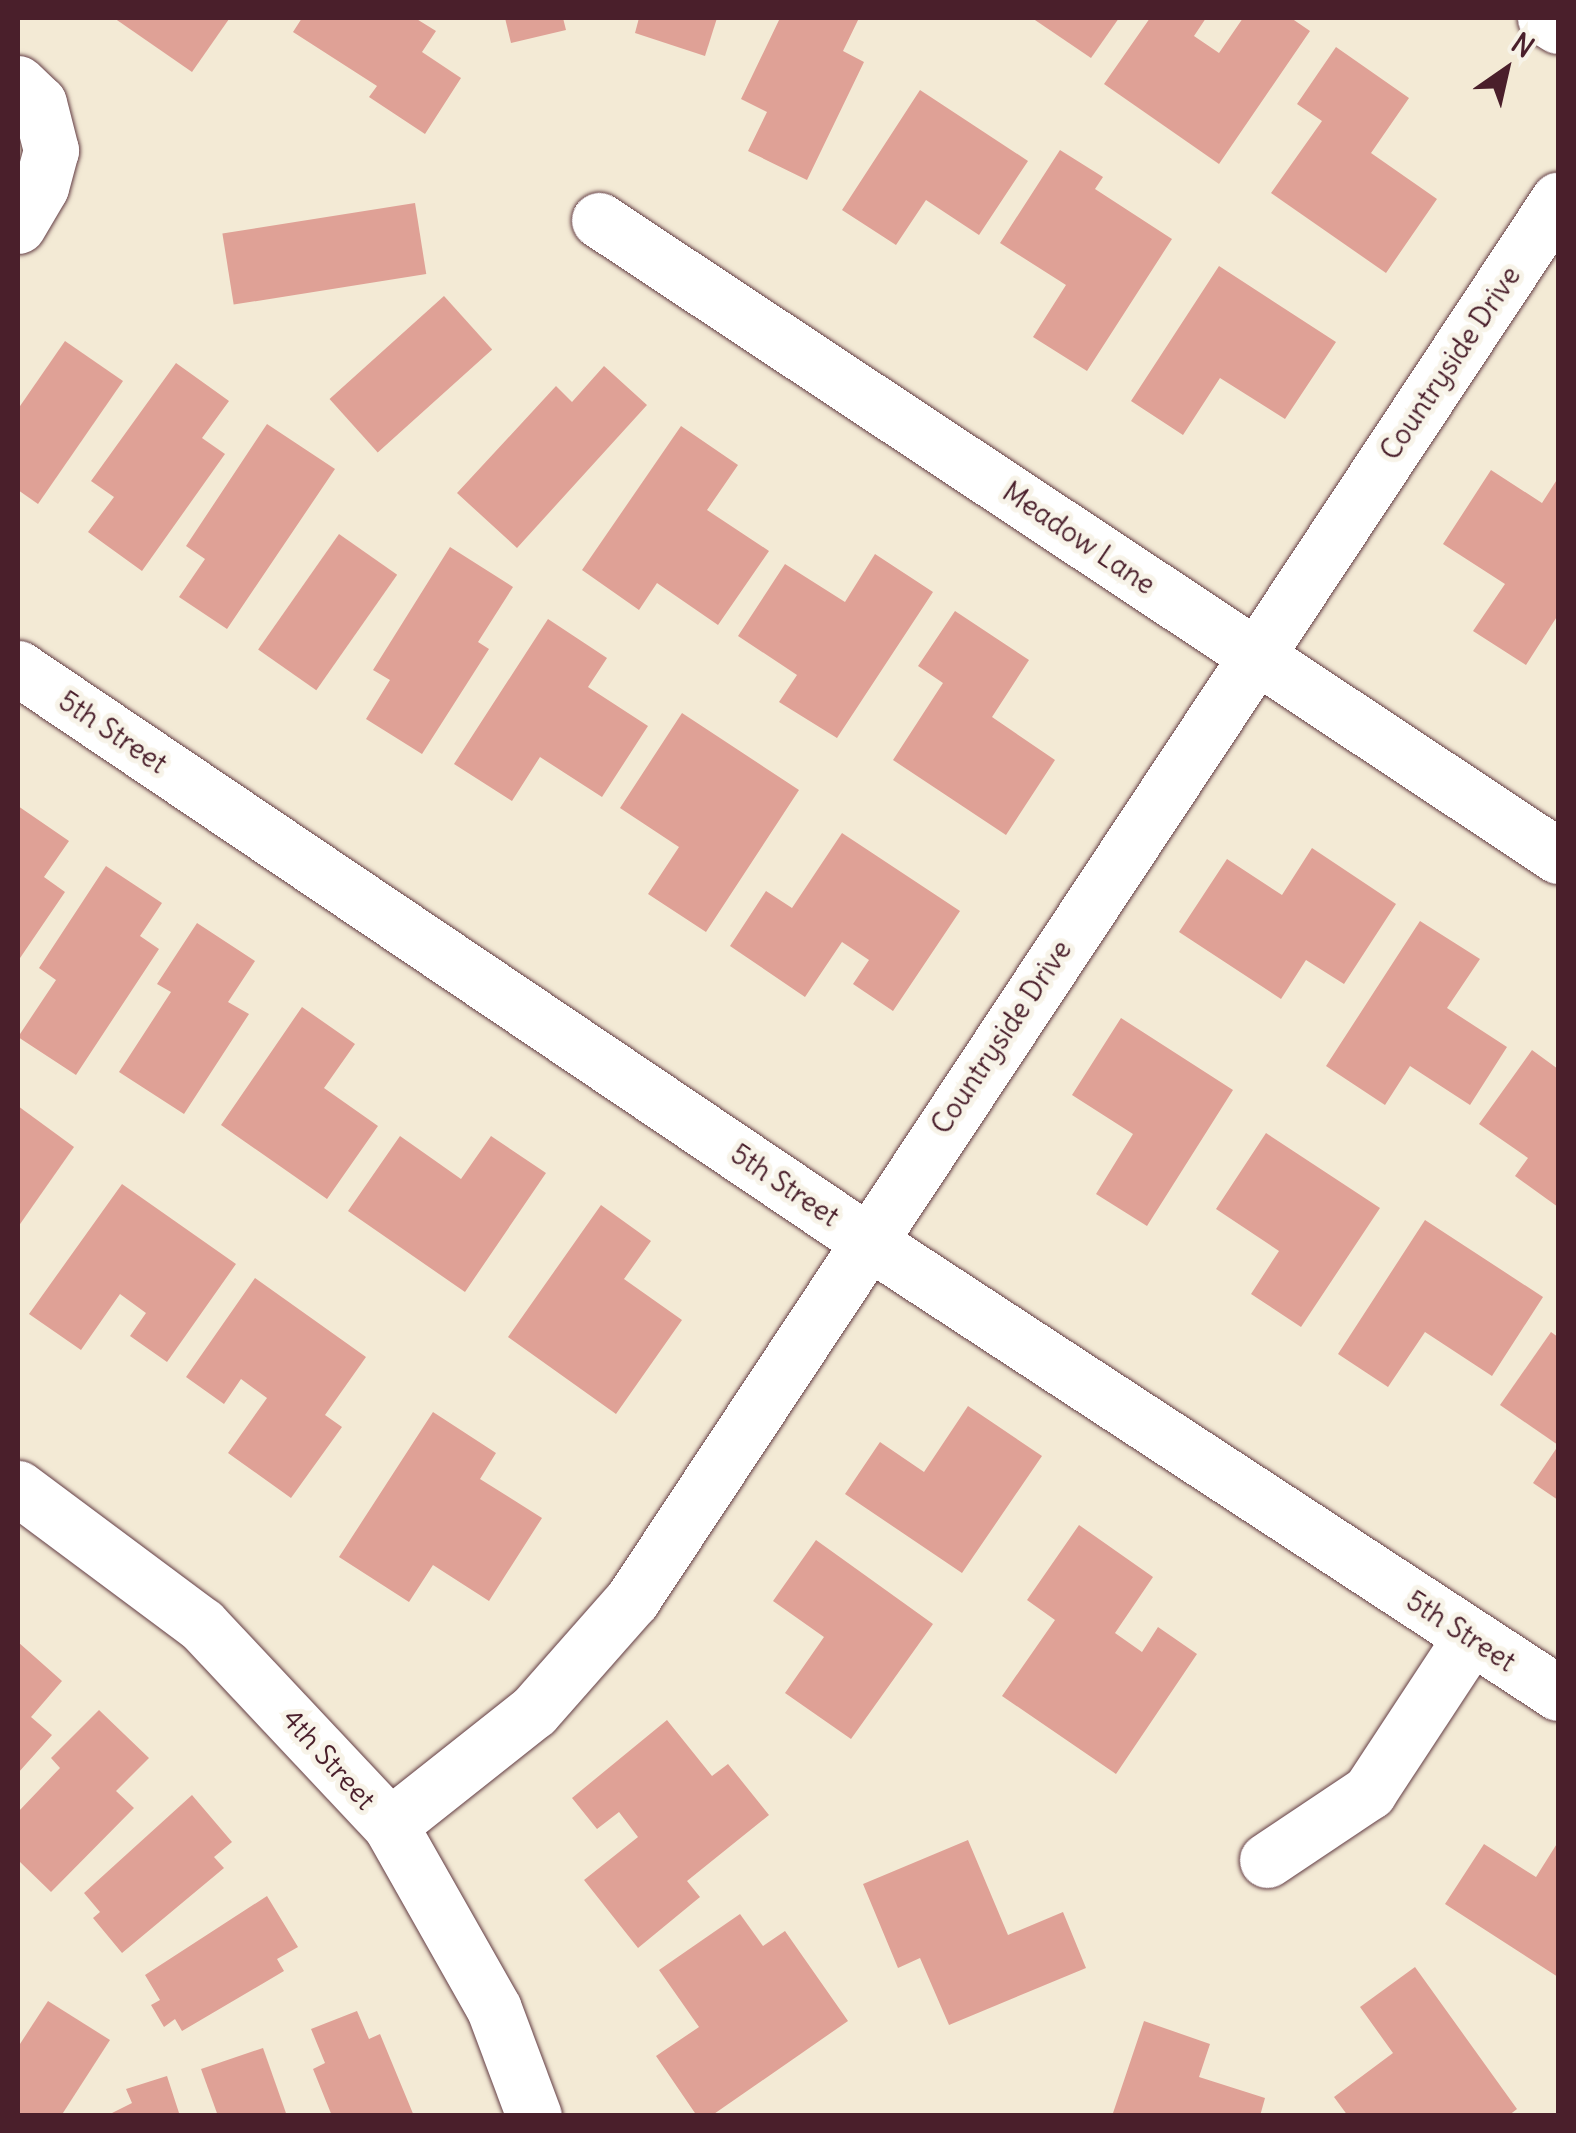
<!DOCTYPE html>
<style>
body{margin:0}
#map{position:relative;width:1576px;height:2133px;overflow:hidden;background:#f3ead5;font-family:Delius,sans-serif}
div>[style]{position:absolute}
.building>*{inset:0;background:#dfa196;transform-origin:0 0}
.roads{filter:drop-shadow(0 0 2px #633d44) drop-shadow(0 0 2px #633d44)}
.minor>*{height:55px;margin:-27.5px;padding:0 27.5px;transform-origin:27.5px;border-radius:27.5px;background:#fff}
span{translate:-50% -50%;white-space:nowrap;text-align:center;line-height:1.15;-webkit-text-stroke:10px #f7f3e8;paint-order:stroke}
.street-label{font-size:28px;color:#4a1f2b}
.frame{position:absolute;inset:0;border:20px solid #4a1f2b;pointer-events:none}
.north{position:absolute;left:1456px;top:20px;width:100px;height:100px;-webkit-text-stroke:8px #f7f3e8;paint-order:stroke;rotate:34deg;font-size:28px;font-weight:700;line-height:40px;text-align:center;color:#4a1f2b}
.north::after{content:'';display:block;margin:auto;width:35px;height:45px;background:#4a1f2b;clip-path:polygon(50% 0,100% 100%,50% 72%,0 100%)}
</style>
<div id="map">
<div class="building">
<i style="clip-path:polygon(114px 18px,227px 18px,229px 19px,192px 72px)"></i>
<i style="clip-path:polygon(302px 18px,415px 18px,436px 31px,422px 52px,461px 78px,425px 134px,369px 97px,377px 86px,293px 32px)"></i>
<i style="clip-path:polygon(505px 18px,563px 18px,566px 30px,511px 43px)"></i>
<i style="clip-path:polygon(639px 18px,717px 18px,705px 56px,635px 33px)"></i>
<i style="clip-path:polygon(780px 18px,859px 18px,843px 51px,864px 62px,807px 180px,748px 151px,767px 112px,741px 99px)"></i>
<i style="clip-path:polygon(1032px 18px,1119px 18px,1091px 58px)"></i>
<i style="clip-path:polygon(1150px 18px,1206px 18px,1194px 36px,1219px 53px,1243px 18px,1291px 18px,1310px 31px,1219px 164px,1104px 84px)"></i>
<i style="clip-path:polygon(1336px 47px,1409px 98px,1371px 153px,1437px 199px,1386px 273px,1271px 193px,1322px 121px,1297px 104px)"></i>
<i style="clip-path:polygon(920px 90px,1028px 161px,979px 235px,926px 200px,896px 245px,842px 210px)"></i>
<i style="clip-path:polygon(1060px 150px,1103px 177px,1095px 189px,1172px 239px,1087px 371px,1033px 337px,1066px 285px,1000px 243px)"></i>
<i style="left:415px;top:203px;width:72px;height:195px;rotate:81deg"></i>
<i style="clip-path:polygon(1219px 266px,1336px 342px,1285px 419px,1220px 378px,1183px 435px,1131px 401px)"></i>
<i style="left:444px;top:296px;width:72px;height:154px;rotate:48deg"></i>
<i style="clip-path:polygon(65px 341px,123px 381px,38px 504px,18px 490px,18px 409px)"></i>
<i style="clip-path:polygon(176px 363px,229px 401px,202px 438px,225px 454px,142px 571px,88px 532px,114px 497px,91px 481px)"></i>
<i style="clip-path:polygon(604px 366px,647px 405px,517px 548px,457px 493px,556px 386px,572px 402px)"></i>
<i style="clip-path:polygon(267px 424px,335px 469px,227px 629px,179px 597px,205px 559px,186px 546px)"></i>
<i style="clip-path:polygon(681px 426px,738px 465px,707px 510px,769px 551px,718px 625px,657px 583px,639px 610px,582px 570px)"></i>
<i style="clip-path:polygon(1491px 470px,1542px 503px,1558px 478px,1558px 615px,1526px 665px,1473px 631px,1505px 584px,1443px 544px)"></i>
<i style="left:339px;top:534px;width:71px;height:141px;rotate:35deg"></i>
<i style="clip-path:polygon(450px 547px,513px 587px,478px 642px,489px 649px,422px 754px,366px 719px,390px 680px,373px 670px)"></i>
<i style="clip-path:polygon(875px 554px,933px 592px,837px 738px,779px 702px,797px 675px,738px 636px,785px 564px,845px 602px)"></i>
<i style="clip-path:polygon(955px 611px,1029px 660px,992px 717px,1055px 760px,1006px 835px,893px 760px,943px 683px,918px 666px)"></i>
<i style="clip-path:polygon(548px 619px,607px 658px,588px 687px,648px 726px,602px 797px,540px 757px,512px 801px,454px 764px)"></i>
<i style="clip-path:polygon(682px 713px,799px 790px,706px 932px,648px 894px,679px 847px,620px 808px)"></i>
<i style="clip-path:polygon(18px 806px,69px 841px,44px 877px,65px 892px,18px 961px)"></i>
<i style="clip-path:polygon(842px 833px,960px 911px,893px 1011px,853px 984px,869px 960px,842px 942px,805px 997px,730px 946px,766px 891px,792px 908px)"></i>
<i style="clip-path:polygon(1312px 848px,1396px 904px,1344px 984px,1306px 960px,1281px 999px,1179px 932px,1227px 859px,1282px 895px)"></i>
<i style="clip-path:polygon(106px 866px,162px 903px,140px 936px,159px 949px,76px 1075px,18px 1037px,56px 980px,39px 968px)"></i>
<i style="clip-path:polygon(1420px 921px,1480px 959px,1447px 1008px,1507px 1047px,1470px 1105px,1410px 1066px,1385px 1105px,1326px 1066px)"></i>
<i style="clip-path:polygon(197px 923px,255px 961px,228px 1002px,249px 1014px,184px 1114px,119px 1072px,171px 992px,157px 984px)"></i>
<i style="clip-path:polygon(302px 1007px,355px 1044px,324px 1088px,378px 1126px,327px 1199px,221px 1125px)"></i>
<i style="clip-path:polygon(1121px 1018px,1233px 1090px,1147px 1226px,1096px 1194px,1133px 1134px,1072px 1095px)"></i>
<i style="clip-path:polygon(1532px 1050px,1558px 1069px,1558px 1207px,1515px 1176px,1528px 1158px,1479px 1124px)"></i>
<i style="clip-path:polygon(18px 1106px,74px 1147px,18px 1227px)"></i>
<i style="clip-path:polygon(1266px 1133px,1380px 1208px,1301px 1327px,1251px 1294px,1279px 1251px,1216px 1209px)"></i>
<i style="clip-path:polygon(400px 1136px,461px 1179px,491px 1136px,546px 1173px,465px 1292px,348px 1211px)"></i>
<i style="clip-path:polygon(122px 1184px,236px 1264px,167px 1362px,130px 1336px,146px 1313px,120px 1294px,81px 1350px,29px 1314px)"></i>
<i style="clip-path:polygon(601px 1205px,651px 1241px,624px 1279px,682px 1320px,616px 1414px,508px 1337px)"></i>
<i style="clip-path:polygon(1425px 1220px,1543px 1297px,1492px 1376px,1425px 1332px,1388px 1387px,1338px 1354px)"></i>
<i style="clip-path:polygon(255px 1278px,366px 1357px,325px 1415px,342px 1427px,291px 1498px,228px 1453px,267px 1398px,241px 1379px,224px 1404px,186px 1377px)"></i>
<i style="clip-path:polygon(1551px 1332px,1558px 1337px,1558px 1445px,1500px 1405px)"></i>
<i style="clip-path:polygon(968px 1406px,1042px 1456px,962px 1573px,845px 1494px,880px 1442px,924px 1472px)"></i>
<i style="clip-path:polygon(433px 1412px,496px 1453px,480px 1479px,542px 1518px,489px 1601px,433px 1565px,409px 1602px,339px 1557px)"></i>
<i style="clip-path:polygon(1558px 1446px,1558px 1500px,1533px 1483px)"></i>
<i style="clip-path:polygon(1079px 1525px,1153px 1577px,1115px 1633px,1142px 1652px,1158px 1627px,1197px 1654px,1116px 1774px,1002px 1696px,1055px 1620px,1027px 1600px)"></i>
<i style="clip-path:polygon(816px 1540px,933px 1624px,851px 1739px,785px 1693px,824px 1637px,773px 1601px)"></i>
<i style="clip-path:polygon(18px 1642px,62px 1681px,31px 1717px,52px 1735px,18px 1773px)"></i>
<i style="clip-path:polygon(99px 1710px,149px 1758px,116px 1791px,134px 1808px,51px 1892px,18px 1860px,18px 1812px,60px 1768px,51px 1758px)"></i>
<i style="clip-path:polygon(667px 1720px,712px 1776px,728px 1764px,769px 1815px,687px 1881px,700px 1897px,638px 1948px,584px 1880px,638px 1837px,619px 1812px,597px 1829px,572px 1798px)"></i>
<i style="clip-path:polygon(192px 1795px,232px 1842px,214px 1857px,224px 1868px,122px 1953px,93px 1918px,100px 1912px,84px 1893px)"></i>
<i style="clip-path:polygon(968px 1840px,1008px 1935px,1063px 1912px,1086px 1968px,949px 2025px,920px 1958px,898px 1968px,863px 1884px)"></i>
<i style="clip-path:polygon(1558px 1842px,1558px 1977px,1445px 1904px,1484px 1844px,1536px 1877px)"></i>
<i style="clip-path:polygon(267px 1896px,298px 1947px,277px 1959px,284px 1971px,182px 2031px,175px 2019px,164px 2027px,151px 2005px,160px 2000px,145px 1975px)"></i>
<i style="clip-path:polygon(740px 1914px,763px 1946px,785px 1931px,848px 2021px,711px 2116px,697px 2116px,656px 2056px,699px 2027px,659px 1970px)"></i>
<i style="clip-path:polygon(1415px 1967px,1517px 2109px,1508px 2116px,1348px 2116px,1334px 2097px,1393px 2053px,1360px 2007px)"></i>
<i style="clip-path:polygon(48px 2001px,110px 2040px,61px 2116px,18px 2116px,18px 2047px)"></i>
<i style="clip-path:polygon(357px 2011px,369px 2039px,380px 2034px,414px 2116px,332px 2116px,313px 2069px,325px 2063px,311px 2029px)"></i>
<i style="clip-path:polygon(1144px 2021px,1210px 2044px,1199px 2077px,1265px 2098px,1260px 2116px,1112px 2116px)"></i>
<i style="clip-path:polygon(263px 2048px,287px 2116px,218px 2116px,201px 2069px)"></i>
<i style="clip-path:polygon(167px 2076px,180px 2116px,106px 2116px,132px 2103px,126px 2089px)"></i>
</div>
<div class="roads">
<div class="minor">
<i style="left:1545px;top:18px;width:15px;rotate:32deg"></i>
<i style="left:18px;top:83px;width:29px;rotate:44deg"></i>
<i style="left:39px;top:103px;width:49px;rotate:75.7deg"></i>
<i style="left:51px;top:150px;width:38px;rotate:105deg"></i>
<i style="left:41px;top:187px;width:45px;rotate:120.5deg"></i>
<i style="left:599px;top:220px;width:1151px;rotate:33.55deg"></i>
<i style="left:18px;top:668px;width:1023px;rotate:34deg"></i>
<i style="left:866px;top:1240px;width:827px;rotate:33.21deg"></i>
<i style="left:18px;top:1488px;width:229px;rotate:36.7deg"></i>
<i style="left:202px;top:1625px;width:274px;rotate:46.8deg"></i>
<i style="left:390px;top:1825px;width:211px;rotate:60.5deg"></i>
<i style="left:494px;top:2009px;width:114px;rotate:69.5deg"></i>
<i style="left:390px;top:1825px;width:184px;rotate:-38.4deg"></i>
<i style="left:534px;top:1711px;width:148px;rotate:-48.6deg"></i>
<i style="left:632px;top:1600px;width:1679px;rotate:-56.52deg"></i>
<i style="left:1267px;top:1860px;width:123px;rotate:-33.7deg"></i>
<i style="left:1369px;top:1792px;width:184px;rotate:-56.7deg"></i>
</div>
</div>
<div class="street-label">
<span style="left:1450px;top:363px;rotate:-56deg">Countryside Drive</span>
<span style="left:1079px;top:538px;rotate:34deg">Meadow Lane</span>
<span style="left:113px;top:732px;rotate:34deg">5th Street</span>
<span style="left:1001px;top:1037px;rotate:-56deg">Countryside Drive</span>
<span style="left:785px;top:1185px;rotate:34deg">5th Street</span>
<span style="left:1461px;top:1631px;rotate:33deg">5th Street</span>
<span style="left:329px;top:1759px;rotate:48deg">4th Street</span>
</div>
<div class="frame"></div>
<div class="north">N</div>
</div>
